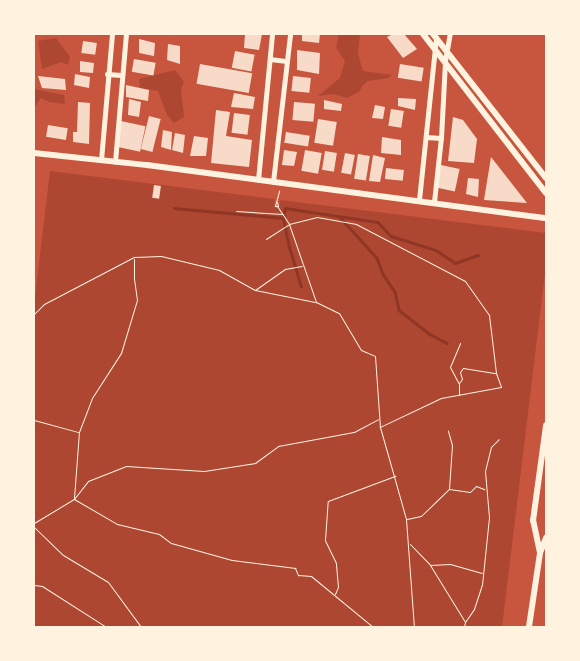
<!DOCTYPE html>
<style>
body{margin:0}
#map{position:relative;width:580px;height:661px;overflow:hidden;background:#c8553d;font-family:"Asap Condensed",sans-serif}
div>[style]{position:absolute}
.green>*{inset:0;background:#ae4732}
.stream>*{height:2.5px;margin:-1.25px;padding:0 1.25px;transform-origin:1.25px;border-radius:1.25px;background:#8f3625}
.building>*{inset:0;background:#f7dbc8;transform-origin:0 0}
.path>*{height:1px;margin:-0.5px;padding:0 0.5px;transform-origin:0.5px;border-radius:0.5px;background:#fff3e0}
.minor>*{height:4.5px;margin:-2.25px;padding:0 2.25px;transform-origin:2.25px;border-radius:2.25px;background:#fff3e0}
.tertiary>*{height:5.5px;margin:-2.75px;padding:0 2.75px;transform-origin:2.75px;border-radius:2.75px;background:#fff3e0}
.secondary>*{height:6px;margin:-3px;padding:0 3px;transform-origin:3px;border-radius:3px;background:#fff3e0}
span{translate:-50% -50%;white-space:nowrap;text-align:center;line-height:1.15;-webkit-text-stroke:5px #fff3e0;paint-order:stroke}
.frame{position:absolute;inset:0;border:35px solid #fff3e0;pointer-events:none}
</style>
<div id="map">
<div class="green">
<i style="clip-path:polygon(339px 34px,360px 34px,358px 54px,363px 71px,392px 75px,388px 78px,368px 81px,362px 86px,360px 91px,347px 98px,334px 94px,318px 96px,340px 78px,345px 61px,336px 48px)"></i>
<i style="clip-path:polygon(56px 38px,70px 57px,68px 65px,61px 62px,42px 69px,38px 41px)"></i>
<i style="clip-path:polygon(175px 70px,184px 82px,181px 89px,184px 117px,174px 123px,167px 115px,158px 91px,140px 88px,139px 79px)"></i>
<i style="clip-path:polygon(34px 89px,64px 95px,65px 104px,49px 102px,41px 98px,34px 108px)"></i>
<i style="clip-path:polygon(50px 171px,275px 199px,274px 207px,276px 208px,279px 208px,280px 200px,546px 233px,546px 265px,502px 627px,34px 627px,34px 306px)"></i>
</div>
<div class="stream">
<i style="left:174px;top:208px;width:109px;rotate:5.2deg"></i>
<i style="left:340px;top:217px;width:55px;rotate:47.9deg"></i>
<i style="left:377px;top:258px;width:17px;rotate:69deg"></i>
<i style="left:383px;top:274px;width:22px;rotate:56deg"></i>
<i style="left:395px;top:292px;width:18px;rotate:77deg"></i>
<i style="left:399px;top:310px;width:39px;rotate:38deg"></i>
<i style="left:430px;top:334px;width:19px;rotate:28deg"></i>
<i style="left:301px;top:287px;width:42px;rotate:-106.7deg"></i>
<i style="left:289px;top:247px;width:30px;rotate:-102deg"></i>
<i style="left:283px;top:218px;width:10px;rotate:-79deg"></i>
<i style="left:285px;top:208px;width:94px;rotate:8.6deg"></i>
<i style="left:378px;top:222px;width:19px;rotate:47deg"></i>
<i style="left:391px;top:236px;width:47px;rotate:17.3deg"></i>
<i style="left:436px;top:250px;width:23px;rotate:34deg"></i>
<i style="left:455px;top:263px;width:24px;rotate:-19deg"></i>
</div>
<div class="building">
<i style="clip-path:polygon(245px 34px,262px 34px,259px 50px,244px 48px)"></i>
<i style="clip-path:polygon(302px 34px,320px 34px,319px 43px,302px 41px)"></i>
<i style="clip-path:polygon(393px 34px,404px 34px,417px 49px,403px 58px,387px 37px)"></i>
<i style="clip-path:polygon(139px 39px,155px 43px,154px 56px,139px 53px)"></i>
<i style="left:83px;top:41px;width:14px;height:12px;rotate:8deg"></i>
<i style="clip-path:polygon(168px 44px,180px 46px,180px 64px,167px 60px)"></i>
<i style="clip-path:polygon(297px 50px,320px 53px,319px 74px,297px 70px)"></i>
<i style="left:235px;top:51px;width:20px;height:17px;rotate:11deg"></i>
<i style="left:134px;top:59px;width:22px;height:13px;rotate:10deg"></i>
<i style="clip-path:polygon(80px 61px,94px 63px,93px 73px,80px 72px)"></i>
<i style="left:200px;top:64px;width:53px;height:20px;rotate:10deg"></i>
<i style="left:400px;top:64px;width:24px;height:14px;rotate:9deg"></i>
<i style="clip-path:polygon(75px 74px,90px 77px,89px 88px,74px 85px)"></i>
<i style="clip-path:polygon(38px 76px,65px 79px,66px 90px,42px 88px)"></i>
<i style="left:293px;top:76px;width:18px;height:15px;rotate:6deg"></i>
<i style="clip-path:polygon(126px 85px,149px 90px,148px 101px,126px 97px)"></i>
<i style="clip-path:polygon(234px 93px,255px 97px,253px 109px,231px 107px)"></i>
<i style="clip-path:polygon(398px 98px,416px 99px,415px 110px,398px 106px)"></i>
<i style="clip-path:polygon(129px 99px,141px 102px,139px 117px,128px 115px)"></i>
<i style="clip-path:polygon(324px 100px,342px 104px,341px 111px,324px 109px)"></i>
<i style="clip-path:polygon(78px 102px,90px 103px,89px 144px,73px 142px,73px 132px,77px 132px)"></i>
<i style="left:294px;top:102px;width:21px;height:18px;rotate:5deg"></i>
<i style="clip-path:polygon(375px 105px,385px 107px,383px 119px,372px 118px)"></i>
<i style="left:391px;top:109px;width:13px;height:17px;rotate:9deg"></i>
<i style="clip-path:polygon(216px 110px,230px 112px,226px 136px,252px 140px,249px 167px,211px 163px)"></i>
<i style="left:234px;top:113px;width:16px;height:20px;rotate:7deg"></i>
<i style="left:149px;top:116px;width:12px;height:34px;rotate:14deg"></i>
<i style="clip-path:polygon(453px 117px,463px 120px,477px 139px,474px 163px,448px 161px)"></i>
<i style="left:318px;top:119px;width:19px;height:24px;rotate:9deg"></i>
<i style="left:121px;top:121px;width:25px;height:26px;rotate:12deg"></i>
<i style="left:48px;top:125px;width:20px;height:12px;rotate:9deg"></i>
<i style="clip-path:polygon(163px 130px,172px 132px,171px 150px,161px 147px)"></i>
<i style="left:286px;top:132px;width:24px;height:11px;rotate:9deg"></i>
<i style="clip-path:polygon(175px 133px,185px 135px,183px 153px,172px 150px)"></i>
<i style="clip-path:polygon(194px 136px,208px 138px,206px 156px,190px 156px)"></i>
<i style="clip-path:polygon(382px 137px,401px 140px,401px 155px,381px 153px)"></i>
<i style="clip-path:polygon(284px 150px,297px 152px,294px 166px,282px 165px)"></i>
<i style="left:305px;top:150px;width:17px;height:21px;rotate:10deg"></i>
<i style="left:325px;top:151px;width:12px;height:19px;rotate:9deg"></i>
<i style="left:345px;top:153px;width:10px;height:20px;rotate:11deg"></i>
<i style="left:358px;top:154px;width:12px;height:25px;rotate:9deg"></i>
<i style="clip-path:polygon(373px 155px,385px 158px,380px 182px,369px 181px)"></i>
<i style="clip-path:polygon(491px 157px,527px 203px,484px 200px)"></i>
<i style="left:441px;top:165px;width:19px;height:23px;rotate:12deg"></i>
<i style="left:386px;top:168px;width:18px;height:11px;rotate:6deg"></i>
<i style="clip-path:polygon(468px 178px,479px 179px,478px 197px,466px 194px)"></i>
<i style="left:154px;top:185px;width:7px;height:13px;rotate:8deg"></i>
</div>
<div class="path">
<i style="left:277px;top:202px;width:4px;rotate:76deg"></i>
<i style="left:278px;top:206px;width:3px;rotate:180deg"></i>
<i style="left:275px;top:206px;width:16px;rotate:-75deg"></i>
<i style="left:277px;top:206px;width:22px;rotate:56deg"></i>
<i style="left:289px;top:224px;width:83px;rotate:70.9deg"></i>
<i style="left:316px;top:302px;width:25px;rotate:26deg"></i>
<i style="left:339px;top:313px;width:43px;rotate:59.3deg"></i>
<i style="left:361px;top:350px;width:15px;rotate:23deg"></i>
<i style="left:375px;top:356px;width:71px;rotate:86deg"></i>
<i style="left:380px;top:427px;width:96px;rotate:74.2deg"></i>
<i style="left:406px;top:519px;width:108px;rotate:85.8deg"></i>
<i style="left:236px;top:211px;width:47px;rotate:3.7deg"></i>
<i style="left:266px;top:239px;width:27px;rotate:-33deg"></i>
<i style="left:289px;top:224px;width:29px;rotate:-14deg"></i>
<i style="left:317px;top:217px;width:40px;rotate:10deg"></i>
<i style="left:356px;top:224px;width:123px;rotate:27.6deg"></i>
<i style="left:465px;top:281px;width:42px;rotate:54.8deg"></i>
<i style="left:489px;top:315px;width:58px;rotate:83.1deg"></i>
<i style="left:496px;top:373px;width:15px;rotate:70deg"></i>
<i style="left:501px;top:387px;width:61px;rotate:169.6deg"></i>
<i style="left:441px;top:398px;width:68px;rotate:154.6deg"></i>
<i style="left:255px;top:290px;width:37px;rotate:-35deg"></i>
<i style="left:285px;top:269px;width:17px;rotate:-10deg"></i>
<i style="left:34px;top:314px;width:14px;rotate:-45deg"></i>
<i style="left:44px;top:304px;width:102px;rotate:-27.6deg"></i>
<i style="left:134px;top:257px;width:27px;rotate:-2deg"></i>
<i style="left:161px;top:256px;width:60px;rotate:13.6deg"></i>
<i style="left:219px;top:270px;width:41px;rotate:29.1deg"></i>
<i style="left:255px;top:290px;width:61px;rotate:11.3deg"></i>
<i style="left:459px;top:383px;width:5px;rotate:-53deg"></i>
<i style="left:462px;top:379px;width:7px;rotate:-106deg"></i>
<i style="left:460px;top:372px;width:5px;rotate:-53deg"></i>
<i style="left:463px;top:368px;width:33px;rotate:9deg"></i>
<i style="left:459px;top:395px;width:11px;rotate:-90deg"></i>
<i style="left:459px;top:384px;width:19px;rotate:-118deg"></i>
<i style="left:450px;top:367px;width:26px;rotate:-67deg"></i>
<i style="left:34px;top:420px;width:46px;rotate:15.3deg"></i>
<i style="left:449px;top:489px;width:21px;rotate:8deg"></i>
<i style="left:470px;top:492px;width:8px;rotate:-45deg"></i>
<i style="left:476px;top:486px;width:9px;rotate:21deg"></i>
<i style="left:74px;top:498px;width:66px;rotate:-85.7deg"></i>
<i style="left:79px;top:432px;width:36px;rotate:-69deg"></i>
<i style="left:92px;top:398px;width:54px;rotate:-57.2deg"></i>
<i style="left:121px;top:353px;width:55px;rotate:-73.2deg"></i>
<i style="left:137px;top:300px;width:22px;rotate:-98deg"></i>
<i style="left:134px;top:278px;width:19px;rotate:-90deg"></i>
<i style="left:74px;top:499px;width:50px;rotate:30.2deg"></i>
<i style="left:117px;top:524px;width:43px;rotate:13.4deg"></i>
<i style="left:159px;top:534px;width:15px;rotate:37deg"></i>
<i style="left:171px;top:543px;width:63px;rotate:15.6deg"></i>
<i style="left:232px;top:560px;width:64px;rotate:7.2deg"></i>
<i style="left:295px;top:568px;width:8px;rotate:67deg"></i>
<i style="left:298px;top:575px;width:13px;rotate:4deg"></i>
<i style="left:311px;top:576px;width:80px;rotate:39.4deg"></i>
<i style="left:407px;top:519px;width:14px;rotate:-12deg"></i>
<i style="left:421px;top:516px;width:39px;rotate:-44deg"></i>
<i style="left:449px;top:489px;width:44px;rotate:-86.1deg"></i>
<i style="left:452px;top:445px;width:15px;rotate:-106deg"></i>
<i style="left:34px;top:523px;width:47px;rotate:-31deg"></i>
<i style="left:74px;top:499px;width:23px;rotate:-52deg"></i>
<i style="left:88px;top:481px;width:41px;rotate:-21.5deg"></i>
<i style="left:126px;top:466px;width:78px;rotate:3.7deg"></i>
<i style="left:204px;top:471px;width:52px;rotate:-8.9deg"></i>
<i style="left:255px;top:463px;width:29px;rotate:-36deg"></i>
<i style="left:278px;top:446px;width:77px;rotate:-10.4deg"></i>
<i style="left:354px;top:432px;width:27px;rotate:-28deg"></i>
<i style="left:34px;top:527px;width:40px;rotate:44deg"></i>
<i style="left:63px;top:555px;width:52px;rotate:31deg"></i>
<i style="left:108px;top:582px;width:56px;rotate:53.7deg"></i>
<i style="left:410px;top:544px;width:29px;rotate:46deg"></i>
<i style="left:430px;top:565px;width:67px;rotate:58.4deg"></i>
<i style="left:465px;top:622px;width:5px;rotate:101deg"></i>
<i style="left:430px;top:565px;width:20px;rotate:-3deg"></i>
<i style="left:450px;top:564px;width:33px;rotate:16deg"></i>
<i style="left:34px;top:585px;width:8px;rotate:7deg"></i>
<i style="left:42px;top:586px;width:76px;rotate:32.6deg"></i>
<i style="left:335px;top:594px;width:8px;rotate:-67deg"></i>
<i style="left:338px;top:587px;width:24px;rotate:-95deg"></i>
<i style="left:336px;top:563px;width:25px;rotate:-116deg"></i>
<i style="left:325px;top:540px;width:39px;rotate:-86deg"></i>
<i style="left:328px;top:501px;width:72px;rotate:-20.5deg"></i>
<i style="left:465px;top:622px;width:16px;rotate:-55deg"></i>
<i style="left:474px;top:609px;width:25px;rotate:-72deg"></i>
<i style="left:482px;top:585px;width:68px;rotate:-84.1deg"></i>
<i style="left:489px;top:517px;width:46px;rotate:-95deg"></i>
<i style="left:485px;top:471px;width:25px;rotate:-76deg"></i>
<i style="left:491px;top:447px;width:11px;rotate:-45deg"></i>
</div>
<div class="minor">
<i style="left:270px;top:59px;width:17px;rotate:7deg"></i>
<i style="left:107px;top:74px;width:14px;rotate:4deg"></i>
<i style="left:426px;top:137px;width:15px;rotate:4deg"></i>
<i style="left:101px;top:160px;width:126px;rotate:-85deg"></i>
<i style="left:115px;top:162px;width:128px;rotate:-85.1deg"></i>
<i style="left:258px;top:180px;width:147px;rotate:-84.5deg"></i>
<i style="left:273px;top:182px;width:149px;rotate:-83.4deg"></i>
<i style="left:419px;top:200px;width:163px;rotate:-84deg"></i>
<i style="left:434px;top:202px;width:64px;rotate:-83.8deg"></i>
<i style="left:441px;top:138px;width:77px;rotate:-87deg"></i>
<i style="left:445px;top:61px;width:27px;rotate:-80deg"></i>
</div>
<div class="tertiary">
<i style="left:540px;top:553px;width:33px;rotate:-102deg"></i>
<i style="left:533px;top:521px;width:96px;rotate:-82.2deg"></i>
<i style="left:529px;top:627px;width:75px;rotate:-81.5deg"></i>
<i style="left:540px;top:553px;width:16px;rotate:-68deg"></i>
</div>
<div class="secondary">
<i style="left:423px;top:34px;width:201px;rotate:52.3deg"></i>
<i style="left:433px;top:34px;width:183px;rotate:51.9deg"></i>
<i style="left:34px;top:153px;width:114px;rotate:6.1deg"></i>
<i style="left:147px;top:165px;width:403px;rotate:7.6deg"></i>
</div>
<div class="frame"></div>
</div>
